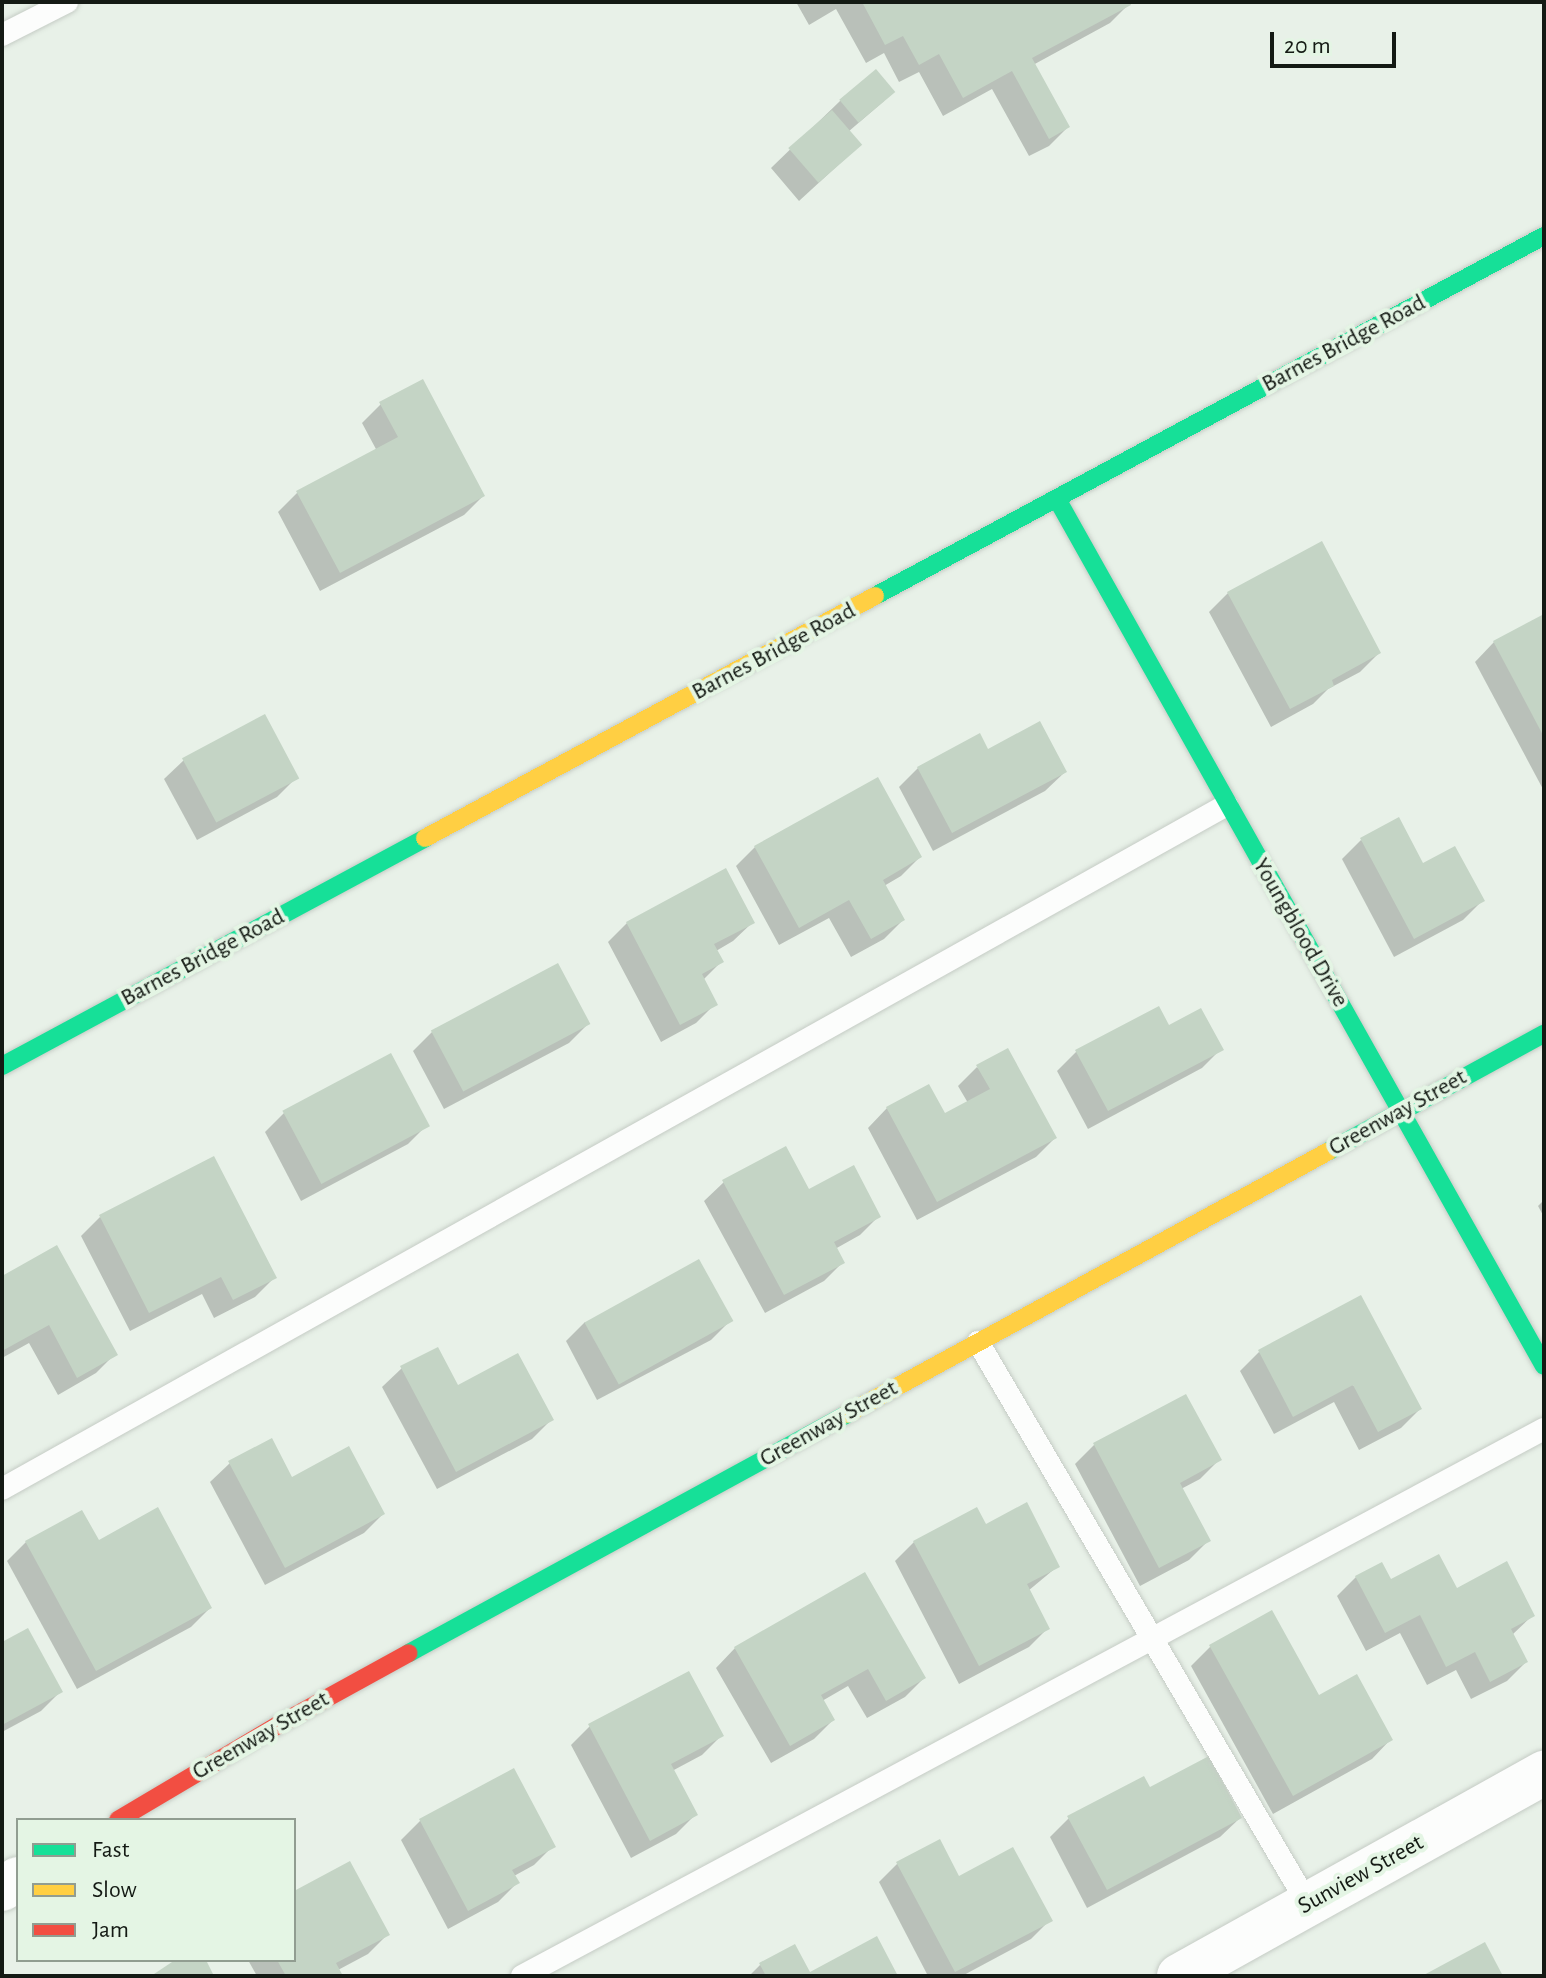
<!DOCTYPE html>
<style>
body{margin:0}
#map{position:relative;width:1546px;height:1978px;overflow:hidden;background:#e8f1e8;font-family:"Alegreya Sans",sans-serif}
div>[style]{position:absolute}
.shadow>*{inset:0;background:#0003}
.building>*{inset:0;background:#c4d4c5;transform-origin:0 0}
.roads{filter:drop-shadow(0 0 2px #c5ccc5) drop-shadow(0 0 2px #c5ccc5)}
.lane>*{height:22px;margin:-11px;padding:0 11px;transform-origin:11px;border-radius:11px;background:#fcfdfc}
.street>*{height:44px;margin:-22px;padding:0 22px;transform-origin:22px;border-radius:22px;background:#fcfdfc}
.fast>*{height:18px;margin:-9px;padding:0 9px;transform-origin:9px;border-radius:9px;background:#16e098}
.slow>*{height:18px;margin:-9px;padding:0 9px;transform-origin:9px;border-radius:9px;background:#ffcf43}
.jam>*{height:18px;margin:-9px;padding:0 9px;transform-origin:9px;border-radius:9px;background:#f24e42}
span{translate:-50% -50%;white-space:nowrap;text-align:center;line-height:1.15;-webkit-text-stroke:8px #e4f5e4;paint-order:stroke}
.street-label{font-size:24px;color:#141a14}
.frame{position:absolute;inset:0;border:4px solid #141a14;pointer-events:none}
.legend{position:absolute;left:16px;top:1818px;width:280px;height:144px;box-sizing:border-box;background:#e4f5e4;border:2px solid #919d91;margin:0;padding:10px 14px;list-style:none;font-size:24px;color:#141a14}
.legend li{display:flex;align-items:center;gap:16px;height:40px}
.legend b{width:40px;border:2px solid #919d91}
.scale{position:absolute;left:1270px;top:32px;width:126px;height:36px;box-sizing:border-box;border:4px solid #141a14;border-top:0;padding-left:10px;font-size:24px;line-height:28px;white-space:nowrap;color:#141a14;-webkit-text-stroke:6px #e4f5e4;paint-order:stroke}
</style>
<div id="map">
<div class="shadow">
<i style="clip-path:polygon(796px 2px,1128px 2px,1129px 4px,1110px 23px,1033px 65px,1068px 127px,1049px 146px,1029px 156px,992px 89px,943px 116px,919px 72px,899px 82px,884px 53px,866px 63px,836px 9px,809px 25px)"></i>
<i style="clip-path:polygon(840px 101px,884px 101px,848px 132px,860px 145px,799px 201px,771px 168px)"></i>
<i style="clip-path:polygon(381px 404px,483px 496px,464px 515px,320px 591px,278px 512px,297px 493px,377px 451px,362px 423px)"></i>
<i style="clip-path:polygon(1228px 593px,1379px 653px,1360px 672px,1328px 689px,1313px 704px,1271px 727px,1209px 612px)"></i>
<i style="clip-path:polygon(1544px 616px,1544px 791px,1475px 662px,1494px 642px)"></i>
<i style="clip-path:polygon(987px 751px,1065px 772px,1045px 791px,933px 851px,899px 787px,918px 768px)"></i>
<i style="clip-path:polygon(184px 760px,296px 778px,277px 797px,197px 840px,164px 779px)"></i>
<i style="clip-path:polygon(1361px 840px,1423px 865px,1482px 901px,1463px 920px,1394px 957px,1342px 859px)"></i>
<i style="clip-path:polygon(755px 847px,920px 857px,901px 876px,884px 886px,903px 920px,884px 939px,851px 957px,829px 918px,779px 945px,736px 866px)"></i>
<i style="clip-path:polygon(753px 922px,733px 941px,716px 951px,721px 962px,703px 980px,715px 1004px,696px 1023px,661px 1042px,608px 942px,627px 923px)"></i>
<i style="clip-path:polygon(588px 1024px,569px 1043px,444px 1109px,413px 1051px,432px 1032px)"></i>
<i style="clip-path:polygon(1168px 1028px,1221px 1049px,1202px 1068px,1088px 1129px,1057px 1071px,1076px 1052px)"></i>
<i style="clip-path:polygon(391px 1056px,427px 1125px,408px 1144px,301px 1201px,265px 1132px,284px 1113px)"></i>
<i style="clip-path:polygon(977px 1067px,1055px 1138px,1036px 1157px,917px 1220px,868px 1128px,887px 1108px,944px 1115px,968px 1103px,958px 1086px)"></i>
<i style="clip-path:polygon(724px 1182px,809px 1192px,879px 1216px,860px 1235px,835px 1249px,843px 1262px,824px 1281px,765px 1313px,704px 1201px)"></i>
<i style="clip-path:polygon(1544px 1200px,1544px 1217px,1538px 1206px)"></i>
<i style="clip-path:polygon(100px 1217px,274px 1278px,255px 1297px,214px 1318px,202px 1294px,130px 1331px,81px 1236px)"></i>
<i style="clip-path:polygon(2px 1278px,115px 1354px,96px 1373px,58px 1395px,29px 1343px,2px 1358px)"></i>
<i style="clip-path:polygon(730px 1321px,711px 1340px,597px 1400px,566px 1341px,585px 1322px)"></i>
<i style="clip-path:polygon(1259px 1352px,1420px 1409px,1401px 1428px,1359px 1450px,1334px 1402px,1274px 1434px,1240px 1371px)"></i>
<i style="clip-path:polygon(402px 1368px,551px 1420px,532px 1439px,437px 1489px,382px 1387px)"></i>
<i style="clip-path:polygon(1185px 1396px,1219px 1460px,1200px 1479px,1181px 1489px,1208px 1541px,1189px 1560px,1140px 1586px,1075px 1464px,1094px 1445px)"></i>
<i style="clip-path:polygon(230px 1463px,383px 1514px,364px 1533px,265px 1585px,210px 1482px)"></i>
<i style="clip-path:polygon(985px 1527px,1058px 1566px,1028px 1591px,1048px 1628px,1029px 1647px,959px 1684px,895px 1561px,914px 1542px)"></i>
<i style="clip-path:polygon(26px 1542px,98px 1542px,210px 1608px,191px 1627px,77px 1689px,7px 1561px)"></i>
<i style="clip-path:polygon(865px 1575px,924px 1678px,905px 1697px,867px 1718px,848px 1686px,822px 1701px,833px 1720px,814px 1739px,771px 1763px,716px 1668px,735px 1648px)"></i>
<i style="clip-path:polygon(1356px 1577px,1456px 1591px,1533px 1615px,1512px 1635px,1526px 1662px,1507px 1681px,1471px 1699px,1456px 1670px,1427px 1685px,1400px 1633px,1366px 1651px,1337px 1596px)"></i>
<i style="clip-path:polygon(1271px 1612px,1318px 1697px,1391px 1739px,1372px 1759px,1273px 1814px,1191px 1666px,1210px 1647px)"></i>
<i style="clip-path:polygon(2px 1645px,60px 1692px,41px 1711px,2px 1732px)"></i>
<i style="clip-path:polygon(590px 1726px,721px 1736px,702px 1755px,672px 1771px,695px 1815px,676px 1834px,631px 1858px,571px 1745px)"></i>
<i style="clip-path:polygon(513px 1771px,553px 1846px,534px 1865px,514px 1876px,517px 1883px,498px 1902px,448px 1929px,401px 1840px,420px 1821px)"></i>
<i style="clip-path:polygon(1149px 1790px,1240px 1818px,1220px 1837px,1087px 1908px,1050px 1837px,1069px 1818px)"></i>
<i style="clip-path:polygon(898px 1863px,1050px 1920px,1031px 1939px,962px 1976px,928px 1976px,879px 1882px)"></i>
<i style="clip-path:polygon(294px 1893px,387px 1935px,368px 1954px,338px 1970px,341px 1976px,257px 1976px,248px 1960px,294px 1960px)"></i>
<i style="clip-path:polygon(760px 1965px,809px 1974px,896px 1976px,749px 1976px)"></i>
</div>
<div class="building">
<i style="clip-path:polygon(862px 2px,1130px 2px,1131px 5px,1032px 58px,1070px 127px,1049px 139px,1012px 71px,963px 98px,939px 54px,919px 65px,903px 36px,885px 45px)"></i>
<i style="left:876px;top:69px;width:30px;height:48px;rotate:50deg"></i>
<i style="left:832px;top:110px;width:46px;height:58px;rotate:49deg"></i>
<i style="clip-path:polygon(423px 379px,485px 496px,340px 573px,296px 491px,398px 437px,379px 402px)"></i>
<i style="clip-path:polygon(1322px 541px,1381px 653px,1332px 680px,1334px 686px,1290px 709px,1227px 592px)"></i>
<i style="clip-path:polygon(1544px 614px,1544px 737px,1493px 641px)"></i>
<i style="left:265px;top:714px;width:73px;height:94px;rotate:62deg"></i>
<i style="clip-path:polygon(1040px 721px,1067px 772px,952px 833px,917px 767px,980px 733px,988px 749px)"></i>
<i style="clip-path:polygon(878px 777px,922px 857px,883px 880px,905px 920px,871px 939px,849px 900px,799px 928px,754px 846px)"></i>
<i style="clip-path:polygon(1399px 817px,1423px 863px,1455px 846px,1485px 901px,1414px 939px,1360px 838px)"></i>
<i style="clip-path:polygon(726px 868px,755px 923px,714px 944px,724px 962px,702px 974px,718px 1005px,680px 1025px,626px 922px)"></i>
<i style="left:558px;top:963px;width:69px;height:144px;rotate:62deg"></i>
<i style="clip-path:polygon(1159px 1006px,1169px 1025px,1201px 1008px,1224px 1050px,1108px 1111px,1075px 1050px)"></i>
<i style="clip-path:polygon(1008px 1048px,1057px 1138px,937px 1202px,886px 1107px,929px 1084px,945px 1113px,990px 1089px,976px 1065px)"></i>
<i style="left:391px;top:1053px;width:83px;height:123px;rotate:62deg"></i>
<i style="clip-path:polygon(786px 1146px,809px 1189px,854px 1165px,881px 1217px,834px 1242px,845px 1263px,784px 1295px,722px 1180px)"></i>
<i style="clip-path:polygon(214px 1156px,277px 1278px,233px 1300px,221px 1277px,149px 1313px,99px 1215px)"></i>
<i style="clip-path:polygon(57px 1245px,118px 1355px,77px 1378px,49px 1325px,2px 1351px,2px 1276px)"></i>
<i style="left:699px;top:1259px;width:71px;height:131px;rotate:61deg"></i>
<i style="clip-path:polygon(1361px 1295px,1422px 1409px,1378px 1432px,1353px 1385px,1293px 1417px,1258px 1350px)"></i>
<i style="clip-path:polygon(438px 1347px,458px 1385px,518px 1353px,554px 1420px,456px 1472px,400px 1366px)"></i>
<i style="clip-path:polygon(1186px 1394px,1222px 1460px,1180px 1483px,1211px 1541px,1159px 1568px,1093px 1443px)"></i>
<i style="clip-path:polygon(272px 1438px,292px 1477px,349px 1446px,385px 1514px,285px 1568px,228px 1461px)"></i>
<i style="clip-path:polygon(1027px 1502px,1060px 1567px,1027px 1584px,1050px 1629px,979px 1666px,913px 1541px,977px 1507px,986px 1524px)"></i>
<i style="clip-path:polygon(158px 1507px,212px 1608px,96px 1671px,25px 1541px,82px 1510px,99px 1540px)"></i>
<i style="clip-path:polygon(1439px 1554px,1457px 1588px,1507px 1561px,1535px 1616px,1511px 1629px,1528px 1662px,1490px 1682px,1475px 1652px,1446px 1667px,1420px 1615px,1385px 1633px,1355px 1576px,1382px 1562px,1391px 1579px)"></i>
<i style="clip-path:polygon(865px 1572px,926px 1678px,886px 1701px,868px 1669px,821px 1695px,835px 1720px,790px 1746px,734px 1647px)"></i>
<i style="clip-path:polygon(1272px 1610px,1319px 1695px,1357px 1674px,1393px 1740px,1293px 1796px,1209px 1645px)"></i>
<i style="clip-path:polygon(28px 1628px,63px 1692px,2px 1725px,2px 1642px)"></i>
<i style="clip-path:polygon(689px 1671px,724px 1736px,671px 1764px,698px 1815px,650px 1841px,588px 1724px)"></i>
<i style="clip-path:polygon(1209px 1756px,1242px 1818px,1107px 1890px,1067px 1816px,1144px 1776px,1150px 1787px)"></i>
<i style="clip-path:polygon(514px 1768px,556px 1847px,512px 1870px,520px 1883px,468px 1911px,419px 1819px)"></i>
<i style="clip-path:polygon(940px 1839px,959px 1876px,1013px 1847px,1053px 1921px,955px 1972px,896px 1862px)"></i>
<i style="clip-path:polygon(350px 1861px,390px 1935px,336px 1963px,343px 1976px,286px 1976px,277px 1960px,294px 1960px,294px 1891px)"></i>
<i style="clip-path:polygon(877px 1936px,898px 1976px,766px 1976px,759px 1963px,795px 1944px,810px 1972px)"></i>
<i style="clip-path:polygon(1485px 1942px,1503px 1976px,1422px 1976px)"></i>
<i style="clip-path:polygon(175px 1960px,206px 1960px,214px 1976px,151px 1976px)"></i>
</div>
<div class="roads">
<div class="lane">
<i style="left:2px;top:35px;width:73px;rotate:-26.9deg"></i>
<i style="left:978px;top:1342px;width:652px;rotate:59.58deg"></i>
<i style="left:2px;top:1489px;width:1403px;rotate:-29.18deg"></i>
<i style="left:522px;top:1976px;width:1159px;rotate:-28.16deg"></i>
</div>
<div class="street">
<i style="left:2px;top:1889px;width:19px;rotate:-32deg"></i>
<i style="left:1179px;top:1976px;width:418px;rotate:-29.1deg"></i>
</div>
<div class="fast">
<i style="left:1057px;top:499px;width:994px;rotate:60.68deg"></i>
<i style="left:875px;top:596px;width:760px;rotate:-28.29deg"></i>
<i style="left:2px;top:1066px;width:481px;rotate:-28.3deg"></i>
<i style="left:1329px;top:1151px;width:245px;rotate:-28.6deg"></i>
<i style="left:409px;top:1653px;width:499px;rotate:-28.6deg"></i>
</div>
<div class="slow">
<i style="left:425px;top:838px;width:511px;rotate:-28.27deg"></i>
<i style="left:847px;top:1414px;width:549px;rotate:-28.62deg"></i>
</div>
<div class="jam">
<i style="left:118px;top:1820px;width:186px;rotate:-30.7deg"></i>
<i style="left:278px;top:1725px;width:149px;rotate:-28.8deg"></i>
</div>
</div>
<div class="street-label">
<span style="left:1344px;top:344px;rotate:-28deg">Barnes Bridge Road</span>
<span style="left:774px;top:652px;rotate:-28deg">Barnes Bridge Road</span>
<span style="left:1300px;top:933px;rotate:60deg">Youngblood Drive</span>
<span style="left:203px;top:958px;rotate:-28deg">Barnes Bridge Road</span>
<span style="left:1398px;top:1113px;rotate:-29deg">Greenway Street</span>
<span style="left:829px;top:1424px;rotate:-29deg">Greenway Street</span>
<span style="left:261px;top:1736px;rotate:-30deg">Greenway Street</span>
<span style="left:1361px;top:1875px;rotate:-29deg">Sunview Street</span>
</div>
<div class="frame"></div>
<ul class="legend">
<li><b style="height:10px;background:#16e098"></b>Fast</li>
<li><b style="height:10px;background:#ffcf43"></b>Slow</li>
<li><b style="height:10px;background:#f24e42"></b>Jam</li>
</ul>
<div class="scale">20 m</div>
</div>
